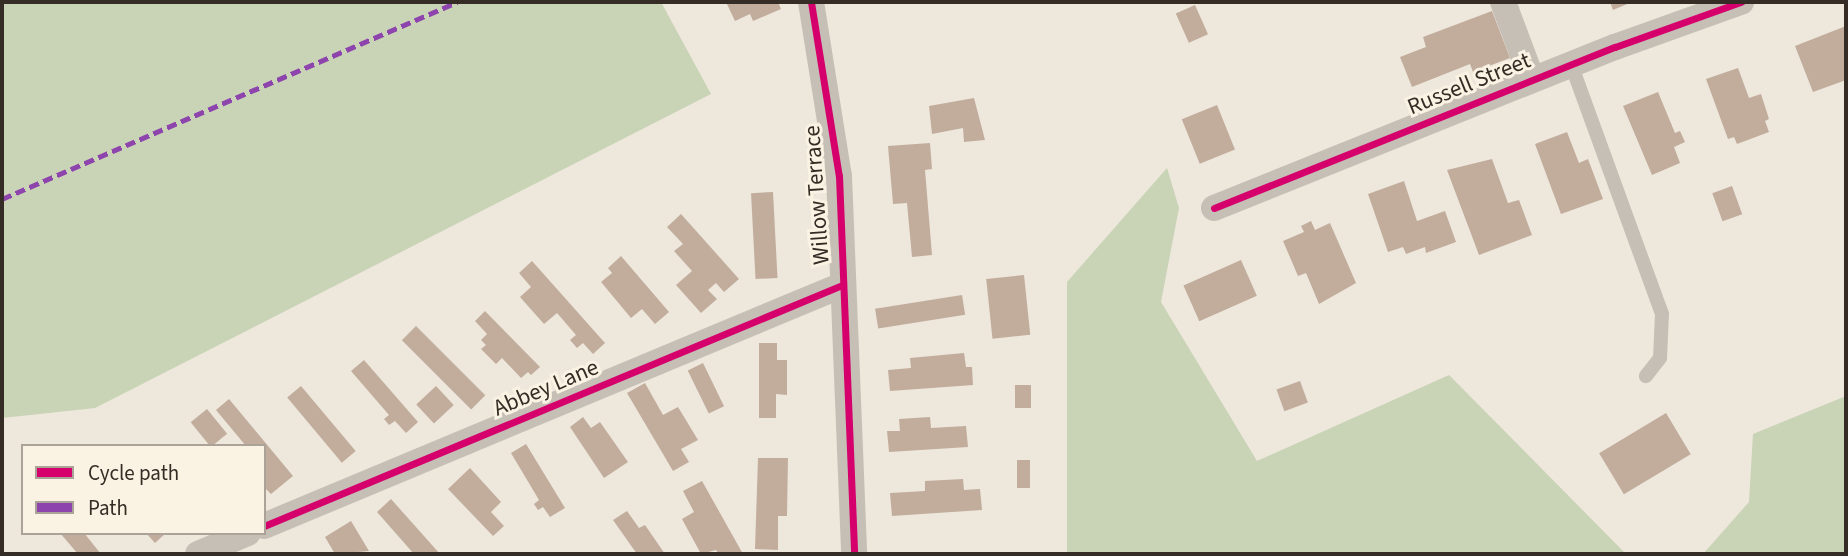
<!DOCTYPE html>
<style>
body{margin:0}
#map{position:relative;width:1848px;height:556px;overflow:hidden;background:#ede7dc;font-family:"Source Sans 3",sans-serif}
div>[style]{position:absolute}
.green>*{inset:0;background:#c9d3b5}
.building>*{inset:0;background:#c2ad9d;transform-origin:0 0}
.service>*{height:14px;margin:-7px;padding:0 7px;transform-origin:7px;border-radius:7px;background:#c5bfb6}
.minor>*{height:26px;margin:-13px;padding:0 13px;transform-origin:13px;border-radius:13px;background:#c5bfb6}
.quiet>*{height:5px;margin-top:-2.5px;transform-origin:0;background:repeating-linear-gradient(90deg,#8e44ad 0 10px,transparent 0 15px)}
.cycleway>*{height:7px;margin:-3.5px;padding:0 3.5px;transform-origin:3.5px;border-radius:3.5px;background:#d6006c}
span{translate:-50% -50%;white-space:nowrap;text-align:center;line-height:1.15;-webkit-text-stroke:6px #faf3e3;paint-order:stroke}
.street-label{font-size:23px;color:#352c25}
.frame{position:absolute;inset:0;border:4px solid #352c25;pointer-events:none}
.legend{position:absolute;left:21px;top:444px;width:245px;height:91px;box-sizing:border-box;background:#faf3e3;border:2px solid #aba397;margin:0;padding:9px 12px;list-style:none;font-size:21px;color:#352c25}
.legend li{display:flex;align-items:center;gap:14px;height:35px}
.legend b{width:35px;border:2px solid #aba397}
</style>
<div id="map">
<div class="green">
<i style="clip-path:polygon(2px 2px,661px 2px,711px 94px,95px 408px,2px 418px)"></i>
<i style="clip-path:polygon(1167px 168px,1179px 208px,1161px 302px,1257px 461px,1449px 375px,1626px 554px,1067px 554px,1067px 282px)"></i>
<i style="clip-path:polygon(1846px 396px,1846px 554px,1703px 554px,1749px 502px,1753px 434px)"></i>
</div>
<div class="building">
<i style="clip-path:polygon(726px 2px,778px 2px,781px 9px,753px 21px,750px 14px,735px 21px)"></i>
<i style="clip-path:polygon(1610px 2px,1632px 2px,1613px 10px)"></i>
<i style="left:1195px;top:5px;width:32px;height:21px;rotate:66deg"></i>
<i style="clip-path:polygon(1492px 11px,1510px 58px,1473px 72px,1470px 64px,1412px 87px,1400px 57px,1426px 47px,1423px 37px)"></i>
<i style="clip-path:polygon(1846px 26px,1846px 80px,1813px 92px,1795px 46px)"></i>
<i style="clip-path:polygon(1738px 68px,1749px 98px,1761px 94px,1769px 119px,1765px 121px,1769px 132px,1737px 144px,1734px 137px,1728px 139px,1706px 79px)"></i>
<i style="clip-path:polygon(1658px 92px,1675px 133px,1680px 131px,1685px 142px,1674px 147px,1680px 163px,1652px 175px,1623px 106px)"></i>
<i style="clip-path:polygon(974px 98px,985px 140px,964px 142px,963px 128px,932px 134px,929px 106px)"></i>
<i style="left:1217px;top:105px;width:48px;height:38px;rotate:68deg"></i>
<i style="clip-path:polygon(1567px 132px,1579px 163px,1588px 159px,1603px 199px,1561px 214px,1535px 144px)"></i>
<i style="clip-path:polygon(930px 143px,932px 169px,925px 170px,932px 255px,912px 257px,907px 203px,893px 204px,888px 146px)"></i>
<i style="clip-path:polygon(1492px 159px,1508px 203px,1519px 200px,1532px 235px,1479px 255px,1447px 170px)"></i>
<i style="clip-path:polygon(1404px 181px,1417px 221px,1445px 211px,1456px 242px,1426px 253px,1425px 247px,1406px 254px,1403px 247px,1388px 252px,1368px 194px)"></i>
<i style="left:1732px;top:186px;width:30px;height:21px;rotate:70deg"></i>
<i style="left:773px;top:192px;width:86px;height:22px;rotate:87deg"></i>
<i style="clip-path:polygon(681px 214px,739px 279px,724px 292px,716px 283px,708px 290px,717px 299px,701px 313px,676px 285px,692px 271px,674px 251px,683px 244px,667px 227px)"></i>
<i style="clip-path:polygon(1311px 221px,1315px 230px,1330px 223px,1356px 283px,1319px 304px,1306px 273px,1298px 276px,1283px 241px,1304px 232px,1301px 226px)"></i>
<i style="clip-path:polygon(621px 256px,669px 312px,655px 324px,642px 309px,631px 318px,601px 282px,612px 273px,608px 268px)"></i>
<i style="left:1241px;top:260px;width:39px;height:63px;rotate:66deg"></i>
<i style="clip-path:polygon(532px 261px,605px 343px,593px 354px,583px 343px,577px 348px,570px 340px,576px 335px,557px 313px,544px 324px,520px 297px,531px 287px,519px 273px)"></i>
<i style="left:1024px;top:275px;width:60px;height:38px;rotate:84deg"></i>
<i style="left:962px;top:295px;width:20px;height:88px;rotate:81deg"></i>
<i style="clip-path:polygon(485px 311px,540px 367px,531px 375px,528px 372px,521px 378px,502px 358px,496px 364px,481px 349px,486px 345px,481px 340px,487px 334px,475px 321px)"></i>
<i style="left:416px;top:326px;width:98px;height:20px;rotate:45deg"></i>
<i style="clip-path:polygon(759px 343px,777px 343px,777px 360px,787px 360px,787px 395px,776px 394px,776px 418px,759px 418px)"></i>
<i style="clip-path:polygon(964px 353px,966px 367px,972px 367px,973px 385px,890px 391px,888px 370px,911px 368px,910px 358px)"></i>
<i style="clip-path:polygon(364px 360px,418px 422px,406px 433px,395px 421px,389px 425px,384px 419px,389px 415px,351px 371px)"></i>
<i style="left:703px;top:363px;width:48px;height:17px;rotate:64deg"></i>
<i style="left:1300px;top:381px;width:23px;height:25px;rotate:70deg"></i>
<i style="clip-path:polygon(645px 383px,663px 415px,678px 407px,698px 440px,681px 449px,689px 462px,673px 471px,627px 393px)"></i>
<i style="left:1031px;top:385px;width:23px;height:16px;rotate:90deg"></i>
<i style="left:301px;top:386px;width:85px;height:18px;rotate:50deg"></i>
<i style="left:436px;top:386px;width:26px;height:27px;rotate:47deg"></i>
<i style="clip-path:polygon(229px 399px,293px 476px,271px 494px,264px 487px,264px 446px,246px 446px,216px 410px)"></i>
<i style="left:207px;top:409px;width:32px;height:21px;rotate:51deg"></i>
<i style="left:1666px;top:413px;width:48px;height:78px;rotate:59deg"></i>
<i style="clip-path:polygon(583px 417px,591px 428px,600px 422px,628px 462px,604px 478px,570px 427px)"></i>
<i style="clip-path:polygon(930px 417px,931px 428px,966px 426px,968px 447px,889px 452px,887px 431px,900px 431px,899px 419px)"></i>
<i style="clip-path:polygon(526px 444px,565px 508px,550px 517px,543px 507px,538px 510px,534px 504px,539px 500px,511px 453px)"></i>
<i style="clip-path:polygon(758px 458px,788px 458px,787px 516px,778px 516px,778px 550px,755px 549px)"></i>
<i style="left:1030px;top:460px;width:28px;height:13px;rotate:90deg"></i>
<i style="clip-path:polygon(470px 468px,501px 502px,491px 512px,504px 526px,493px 536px,448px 489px)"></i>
<i style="clip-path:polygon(963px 479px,964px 490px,980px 489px,982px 510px,892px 516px,890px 493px,925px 491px,925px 481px)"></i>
<i style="clip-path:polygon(702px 481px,743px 554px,719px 554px,716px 550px,701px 554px,682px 519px,694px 512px,683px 491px)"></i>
<i style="clip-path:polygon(391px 499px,440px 554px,414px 554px,377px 512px)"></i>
<i style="clip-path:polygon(627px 511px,639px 528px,645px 525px,665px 554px,637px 554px,613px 520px)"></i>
<i style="clip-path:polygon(351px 521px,369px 551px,335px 554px,325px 537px)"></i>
<i style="clip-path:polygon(60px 533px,84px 533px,101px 554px,78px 554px)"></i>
<i style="clip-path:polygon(146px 533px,166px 533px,155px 543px)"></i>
</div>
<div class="service">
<i style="left:1571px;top:64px;width:266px;rotate:70deg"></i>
<i style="left:1662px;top:314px;width:44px;rotate:92.6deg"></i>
<i style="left:1660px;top:358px;width:23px;rotate:128deg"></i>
</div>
<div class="minor">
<i style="left:811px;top:2px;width:176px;rotate:80.9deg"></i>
<i style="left:839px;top:176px;width:378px;rotate:87.7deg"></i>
<i style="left:1503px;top:2px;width:82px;rotate:69.4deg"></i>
<i style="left:1214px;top:208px;width:432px;rotate:-21.9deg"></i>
<i style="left:1615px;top:47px;width:134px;rotate:-19.7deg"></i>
<i style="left:264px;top:526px;width:626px;rotate:-22.63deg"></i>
<i style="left:198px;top:554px;width:54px;rotate:-22.8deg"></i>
</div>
<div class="quiet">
<i style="left:2px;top:199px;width:496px;rotate:-23.4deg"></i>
</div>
<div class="cycleway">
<i style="left:811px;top:2px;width:176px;rotate:80.9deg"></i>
<i style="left:839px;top:176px;width:378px;rotate:87.7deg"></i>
<i style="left:1214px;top:208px;width:432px;rotate:-21.9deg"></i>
<i style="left:1615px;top:47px;width:134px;rotate:-19.7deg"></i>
<i style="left:264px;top:526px;width:626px;rotate:-22.63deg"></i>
</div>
<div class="street-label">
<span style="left:1469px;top:84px;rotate:-22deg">Russell Street</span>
<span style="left:817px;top:195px;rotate:-94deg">Willow Terrace</span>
<span style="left:546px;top:388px;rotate:-23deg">Abbey Lane</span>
</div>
<div class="frame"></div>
<ul class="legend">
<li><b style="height:9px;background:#d6006c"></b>Cycle path</li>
<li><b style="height:9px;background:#8e44ad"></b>Path</li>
</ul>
</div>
